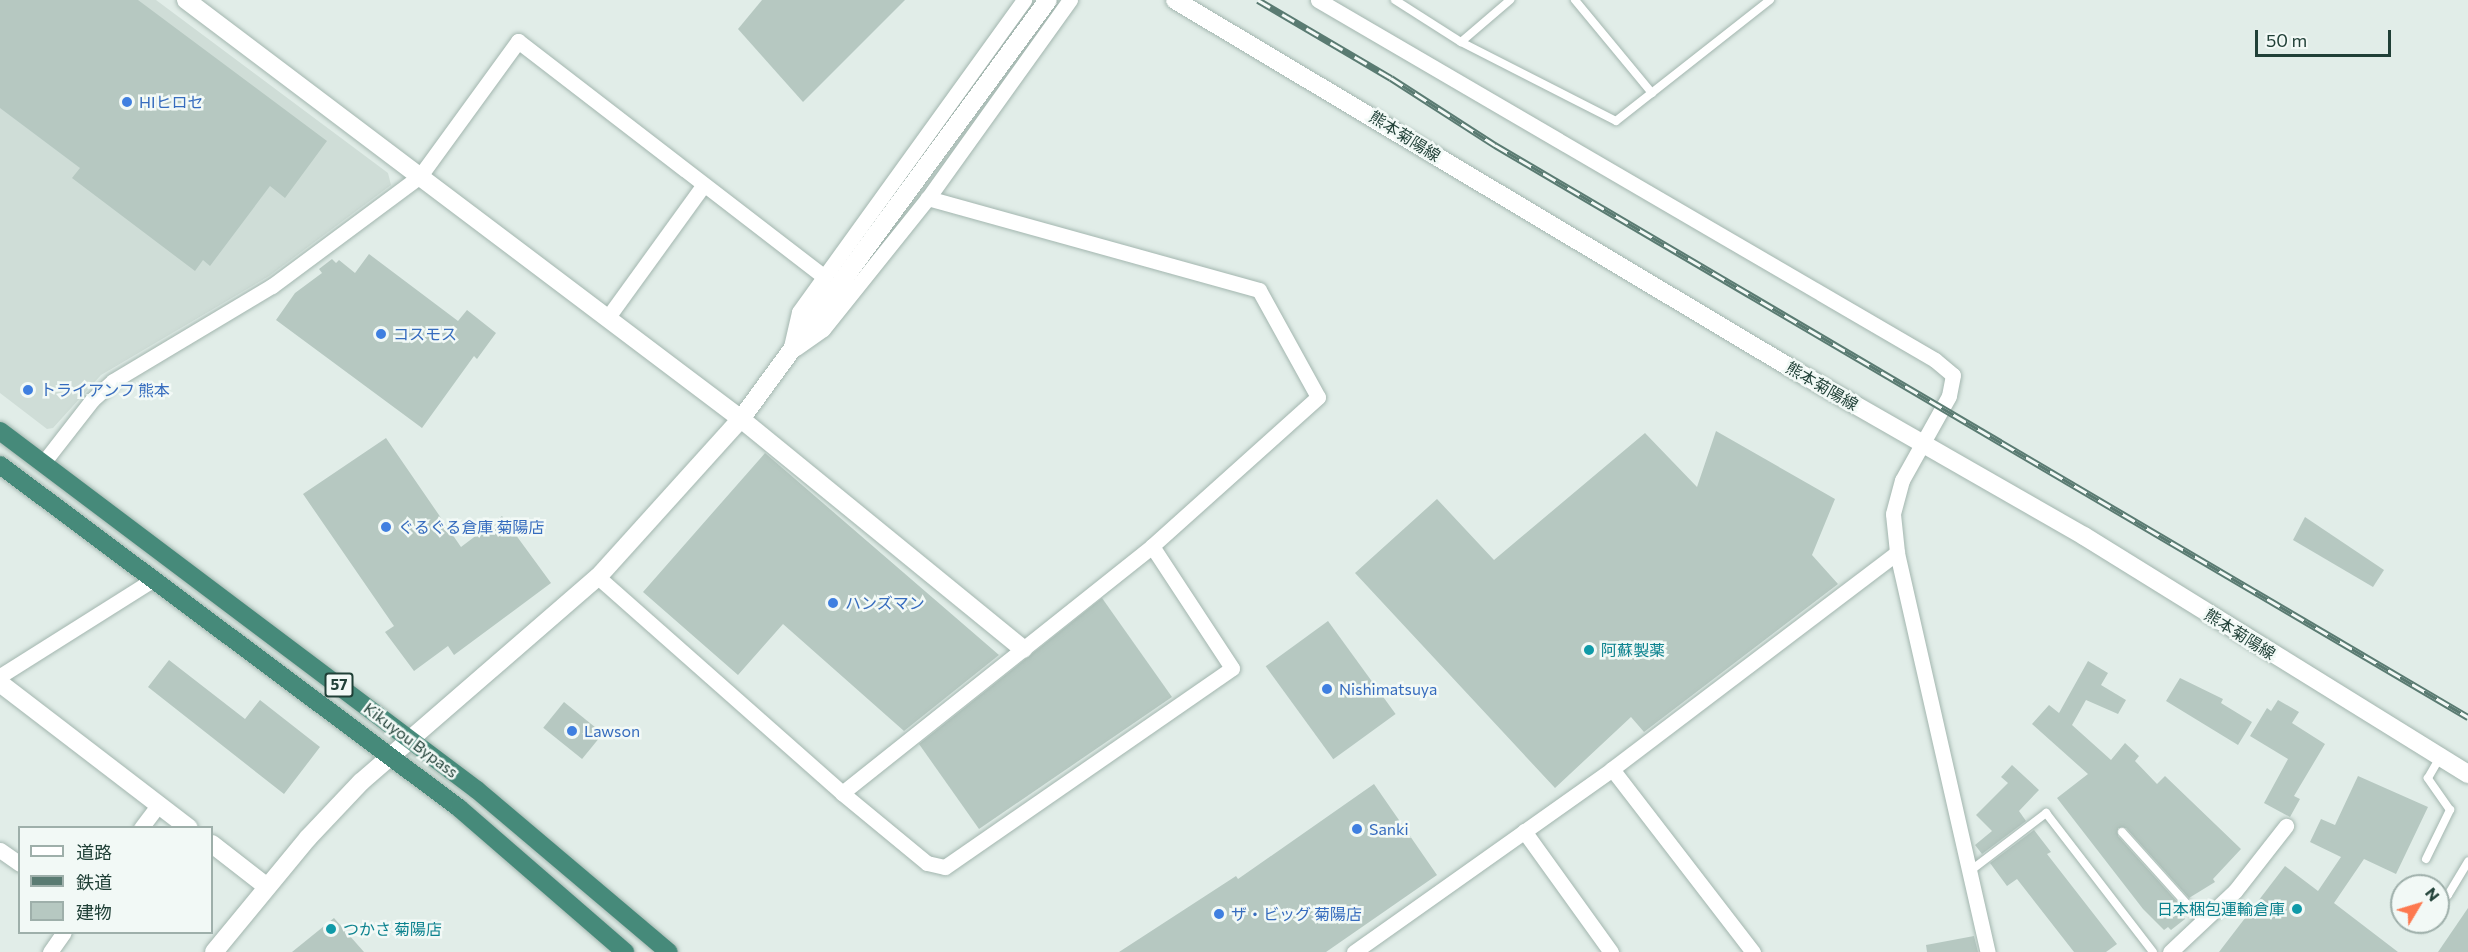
<!DOCTYPE html>
<meta charset="utf-8">
<style>
body{margin:0}
#map{position:relative;width:2468px;height:952px;overflow:hidden;background:#e1ede8;font-family:Commissioner,"Noto Sans JP",sans-serif}
div>[style]{position:absolute}
.built>*{inset:0;background:#cfddd7}
.building>*{inset:0;background:#b6c8c1;transform-origin:0 0}
.roads{filter:drop-shadow(0 0 2px #a3b6af) drop-shadow(0 0 2px #a3b6af)}
.service>*{height:8px;margin:-4px;padding:0 4px;transform-origin:4px;border-radius:4px;background:#fff}
.minor>*{height:15px;margin:-7.5px;padding:0 7.5px;transform-origin:7.5px;border-radius:7.5px;background:#fff}
.tertiary>*{height:18px;margin:-9px;padding:0 9px;transform-origin:9px;border-radius:9px;background:#fff}
.secondary>*{height:18px;margin:-9px;padding:0 9px;transform-origin:9px;border-radius:9px;background:#fff}
.trunk>*{height:18px;margin:-9px;padding:0 9px;transform-origin:9px;border-radius:9px;background:#468a7a}
.rail>*{height:7px;margin-top:-3.5px;transform-origin:0;background:repeating-linear-gradient(90deg,#f2f9f6 0 14px,#5a7b72 0 28px);box-sizing:border-box;border-block:2px solid #5a7b72}
.dots>*{width:16px;height:16px;translate:-50% -50%;box-sizing:border-box;border:3px solid #f2f9f6;border-radius:50%}
span{translate:-50% -50%;white-space:nowrap;text-align:center;line-height:1.15;-webkit-text-stroke:5px #f2f9f6;paint-order:stroke}
.shield-label span{padding:2px 4px;background:#f2f9f6;border:2px solid;border-radius:4px;-webkit-text-stroke-width:0}
.shield-label{font-size:15px;color:#204037;font-weight:700}
.shop-label{font-size:16px;color:#366cbe}
.left{translate:0 -50%;text-align:left}
.street-label{font-size:16px;color:#204037}
.culture-label{font-size:16px;color:#0d838f}
.right{translate:-100% -50%;text-align:right}
.legend{position:absolute;left:18px;top:826px;width:195px;height:108px;box-sizing:border-box;background:#f2f9f6;border:2px solid #9eafaa;margin:0;padding:8px 10px;list-style:none;font-size:18px;color:#204037}
.legend li{display:flex;align-items:center;gap:12px;height:30px}
.legend b{width:30px;border:2px solid #9eafaa}
.north{position:absolute;left:2390px;top:874px;width:60px;height:60px;box-sizing:border-box;background:#f2f9f6;border:2px solid #9eafaa;border-radius:50%;rotate:52deg;font-size:16px;font-weight:700;line-height:24px;text-align:center;color:#204037}
.north::after{content:'';display:block;margin:auto;width:21px;height:27px;background:#fd794f;clip-path:polygon(50% 0,100% 100%,50% 72%,0 100%)}
.scale{position:absolute;left:2255px;top:30px;width:136px;height:27px;box-sizing:border-box;border:3px solid #204037;border-top:0;padding-left:8px;font-size:18px;line-height:21px;white-space:nowrap;color:#204037;-webkit-text-stroke:4px #f2f9f6;paint-order:stroke}
</style>
<div id="map">
<div class="built">
<i style="clip-path:polygon(0 0,156px 0,388px 173px,391px 185px,269px 276px,101px 375px,53px 428px,47px 429px,0 393px)"></i>
</div>
<div class="building">
<i style="clip-path:polygon(0 0,138px 0,327px 141px,285px 198px,270px 186px,210px 266px,203px 260px,195px 271px,72px 178px,80px 168px,0 108px)"></i>
<i style="clip-path:polygon(762px 0,905px 0,803px 102px,738px 29px)"></i>
<i style="clip-path:polygon(369px 254px,458px 321px,467px 310px,496px 333px,477px 359px,474px 356px,422px 428px,276px 320px,295px 293px,322px 273px,319px 269px,332px 259px,336px 263px,339px 260px,355px 273px)"></i>
<i style="clip-path:polygon(1716px 431px,1835px 499px,1812px 555px,1838px 584px,1644px 732px,1631px 717px,1555px 788px,1355px 573px,1437px 499px,1494px 560px,1645px 433px,1697px 487px)"></i>
<i style="clip-path:polygon(386px 438px,461px 547px,502px 516px,551px 583px,454px 655px,448px 646px,414px 671px,385px 632px,394px 626px,303px 494px)"></i>
<i style="clip-path:polygon(765px 453px,999px 655px,904px 731px,783px 624px,738px 675px,643px 592px)"></i>
<i style="clip-path:polygon(2305px 517px,2384px 570px,2373px 587px,2293px 540px)"></i>
<i style="clip-path:polygon(1102px 598px,1172px 697px,979px 829px,919px 744px)"></i>
<i style="left:1328px;top:621px;width:115px;height:77px;rotate:54deg"></i>
<i style="clip-path:polygon(169px 660px,245px 719px,260px 700px,320px 747px,284px 794px,148px 687px)"></i>
<i style="clip-path:polygon(2088px 661px,2108px 673px,2101px 685px,2126px 700px,2118px 714px,2086px 700px,2072px 725px,2111px 760px,2125px 743px,2139px 756px,2135px 761px,2157px 784px,2165px 776px,2241px 849px,2213px 879px,2215px 882px,2189px 898px,2126px 828px,2118px 828px,2118px 836px,2180px 905px,2176px 908px,2185px 919px,2171px 930px,2168px 927px,2164px 930px,2143px 909px,2057px 798px,2088px 774px,2032px 724px,2049px 705px,2059px 713px)"></i>
<i style="clip-path:polygon(2180px 678px,2223px 699px,2221px 703px,2252px 722px,2238px 745px,2166px 701px)"></i>
<i style="clip-path:polygon(2278px 700px,2299px 712px,2292px 723px,2325px 744px,2294px 796px,2300px 799px,2290px 817px,2264px 803px,2288px 759px,2250px 736px,2267px 708px,2271px 711px)"></i>
<i style="left:564px;top:702px;width:50px;height:33px;rotate:39deg"></i>
<i style="clip-path:polygon(2012px 765px,2039px 790px,2019px 811px,2026px 821px,1982px 854px,1975px 845px,1992px 831px,1976px 815px,2008px 783px,2001px 777px)"></i>
<i style="clip-path:polygon(2358px 776px,2428px 807px,2396px 874px,2364px 859px,2334px 903px,2398px 952px,2219px 952px,2285px 866px,2318px 891px,2341px 857px,2310px 842px,2321px 819px,2335px 825px)"></i>
<i style="clip-path:polygon(1374px 784px,1437px 875px,1326px 952px,1119px 952px,1236px 876px,1238px 879px)"></i>
<i style="clip-path:polygon(2034px 830px,2051px 852px,2047px 854px,2117px 944px,2106px 952px,2074px 952px,2017px 879px,2007px 886px,1990px 863px)"></i>
<i style="clip-path:polygon(2468px 908px,2468px 952px,2438px 952px)"></i>
<i style="clip-path:polygon(334px 918px,364px 952px,292px 952px)"></i>
<i style="clip-path:polygon(1974px 936px,1978px 952px,1927px 952px,1926px 945px)"></i>
</div>
<div class="roads">
<div class="service">
<i style="left:1395px;top:0;width:78px;rotate:32.5deg"></i>
<i style="left:1461px;top:42px;width:174px;rotate:27deg"></i>
<i style="left:1616px;top:121px;width:196px;rotate:-38.2deg"></i>
<i style="left:1575px;top:0;width:121px;rotate:50.4deg"></i>
<i style="left:1461px;top:42px;width:65px;rotate:-40.6deg"></i>
<i style="left:2122px;top:832px;width:120px;rotate:48deg"></i>
<i style="left:2426px;top:859px;width:55px;rotate:-63.9deg"></i>
<i style="left:2450px;top:810px;width:39px;rotate:-125deg"></i>
<i style="left:2428px;top:778px;width:24px;rotate:-60deg"></i>
<i style="left:1970px;top:871px;width:96px;rotate:-37.3deg"></i>
<i style="left:2046px;top:813px;width:175px;rotate:52.4deg"></i>
<i style="left:2438px;top:902px;width:12px;rotate:-35deg"></i>
<i style="left:2448px;top:895px;width:39px;rotate:-59deg"></i>
<i style="left:2422px;top:927px;width:6px;rotate:-51deg"></i>
</div>
<div class="minor">
<i style="left:1318px;top:0;width:714px;rotate:30.26deg"></i>
<i style="left:1935px;top:360px;width:23px;rotate:40deg"></i>
<i style="left:1953px;top:375px;width:21px;rotate:101deg"></i>
<i style="left:1949px;top:396px;width:96px;rotate:119.2deg"></i>
<i style="left:1902px;top:480px;width:35px;rotate:105deg"></i>
<i style="left:1893px;top:514px;width:39px;rotate:84deg"></i>
<i style="left:1897px;top:553px;width:409px;rotate:77.2deg"></i>
<i style="left:608px;top:317px;width:162px;rotate:-54.1deg"></i>
<i style="left:796px;top:348px;width:33px;rotate:-35deg"></i>
<i style="left:823px;top:329px;width:168px;rotate:-51.3deg"></i>
<i style="left:928px;top:198px;width:244px;rotate:-54.4deg"></i>
<i style="left:790px;top:351px;width:40px;rotate:-77deg"></i>
<i style="left:799px;top:312px;width:385px;rotate:-54.2deg"></i>
<i style="left:43px;top:463px;width:80px;rotate:-52.1deg"></i>
<i style="left:92px;top:400px;width:28px;rotate:-42deg"></i>
<i style="left:113px;top:381px;width:185px;rotate:-30.9deg"></i>
<i style="left:272px;top:286px;width:184px;rotate:-36.6deg"></i>
<i style="left:420px;top:176px;width:167px;rotate:-54deg"></i>
<i style="left:518px;top:41px;width:386px;rotate:37.6deg"></i>
<i style="left:598px;top:577px;width:326px;rotate:41.5deg"></i>
<i style="left:842px;top:793px;width:110px;rotate:39.5deg"></i>
<i style="left:927px;top:863px;width:18px;rotate:13deg"></i>
<i style="left:945px;top:867px;width:349px;rotate:-34.7deg"></i>
<i style="left:1232px;top:668px;width:146px;rotate:-123.3deg"></i>
<i style="left:0;top:676px;width:182px;rotate:-32.2deg"></i>
<i style="left:1612px;top:769px;width:231px;rotate:52.4deg"></i>
<i style="left:842px;top:793px;width:396px;rotate:-38.5deg"></i>
<i style="left:1152px;top:546px;width:223px;rotate:-41.9deg"></i>
<i style="left:1318px;top:397px;width:122px;rotate:-118.9deg"></i>
<i style="left:1259px;top:290px;width:344px;rotate:-164.5deg"></i>
<i style="left:141px;top:828px;width:30px;rotate:-53deg"></i>
<i style="left:1524px;top:831px;width:149px;rotate:54.3deg"></i>
<i style="left:0;top:850px;width:24px;rotate:35deg"></i>
<i style="left:50px;top:952px;width:24px;rotate:-55deg"></i>
<i style="left:1354px;top:952px;width:316px;rotate:-35.3deg"></i>
<i style="left:1612px;top:769px;width:358px;rotate:-37.2deg"></i>
<i style="left:2170px;top:952px;width:89px;rotate:-43.2deg"></i>
<i style="left:2235px;top:891px;width:83px;rotate:-51.9deg"></i>
</div>
<div class="tertiary">
<i style="left:186px;top:0;width:695px;rotate:37.05deg"></i>
<i style="left:741px;top:419px;width:364px;rotate:39.2deg"></i>
<i style="left:0;top:683px;width:238px;rotate:37.5deg"></i>
<i style="left:212px;top:844px;width:68px;rotate:37.9deg"></i>
<i style="left:214px;top:952px;width:148px;rotate:-50.5deg"></i>
<i style="left:308px;top:838px;width:77px;rotate:-46.6deg"></i>
<i style="left:361px;top:782px;width:313px;rotate:-40.9deg"></i>
<i style="left:598px;top:577px;width:213px;rotate:-47.9deg"></i>
<i style="left:741px;top:419px;width:519px;rotate:-53.77deg"></i>
</div>
<div class="secondary">
<i style="left:1175px;top:0;width:715px;rotate:30.87deg"></i>
<i style="left:1789px;top:367px;width:340px;rotate:29.8deg"></i>
<i style="left:2084px;top:536px;width:452px;rotate:31.8deg"></i>
</div>
<div class="trunk">
<i style="left:0;top:431px;width:597px;rotate:36.97deg"></i>
<i style="left:477px;top:790px;width:251px;rotate:40.2deg"></i>
<i style="left:0;top:465px;width:573px;rotate:36.77deg"></i>
<i style="left:459px;top:808px;width:220px;rotate:40.9deg"></i>
</div>
</div>
<div class="rail">
<i style="left:1258px;top:0;width:154px;rotate:30.4deg"></i>
<i style="left:1391px;top:78px;width:124px;rotate:32.8deg"></i>
<i style="left:1495px;top:145px;width:1129px;rotate:30.45deg"></i>
</div>
<div class="dots">
<i style="left:127px;top:102px;background:#3f7fe0"></i>
<i style="left:381px;top:334px;background:#3f7fe0"></i>
<i style="left:28px;top:390px;background:#3f7fe0"></i>
<i style="left:386px;top:527px;background:#3f7fe0"></i>
<i style="left:833px;top:603px;background:#3f7fe0"></i>
<i style="left:1589px;top:650px;background:#0f9aa8"></i>
<i style="left:1327px;top:689px;background:#3f7fe0"></i>
<i style="left:572px;top:731px;background:#3f7fe0"></i>
<i style="left:1357px;top:829px;background:#3f7fe0"></i>
<i style="left:2297px;top:909px;background:#0f9aa8"></i>
<i style="left:1219px;top:914px;background:#3f7fe0"></i>
<i style="left:331px;top:929px;background:#0f9aa8"></i>
</div>
<div class="shield-label">
<span style="left:339px;top:685px">57</span>
</div>
<div class="shop-label">
<span class="left" style="left:139px;top:102px">HIヒロセ</span>
<span class="left" style="left:393px;top:334px">コスモス</span>
<span class="left" style="left:40px;top:390px">トライアンフ 熊本</span>
<span class="left" style="left:398px;top:527px">ぐるぐる倉庫 菊陽店</span>
<span class="left" style="left:845px;top:603px">ハンズマン</span>
<span class="left" style="left:1339px;top:689px">Nishimatsuya</span>
<span class="left" style="left:584px;top:731px">Lawson</span>
<span class="left" style="left:1369px;top:829px">Sanki</span>
<span class="left" style="left:1231px;top:914px">ザ・ビッグ 菊陽店</span>
</div>
<div class="street-label">
<span style="left:1405px;top:136px;rotate:32deg">熊本菊陽線</span>
<span style="left:1822px;top:386px;rotate:30deg">熊本菊陽線</span>
<span style="left:2240px;top:634px;rotate:32deg">熊本菊陽線</span>
<span style="left:411px;top:740px;rotate:37deg">Kikuyou Bypass</span>
</div>
<div class="culture-label">
<span class="left" style="left:1601px;top:650px">阿蘇製薬</span>
<span class="right" style="left:2285px;top:909px">日本梱包運輸倉庫</span>
<span class="left" style="left:343px;top:929px">つかさ 菊陽店</span>
</div>
<ul class="legend">
<li><b style="height:8px;background:#fff"></b>道路</li>
<li><b style="height:8px;background:#5a7b72"></b>鉄道</li>
<li><b style="height:16px;background:#b6c8c1"></b>建物</li>
</ul>
<div class="north">N</div>
<div class="scale">50 m</div>
</div>
